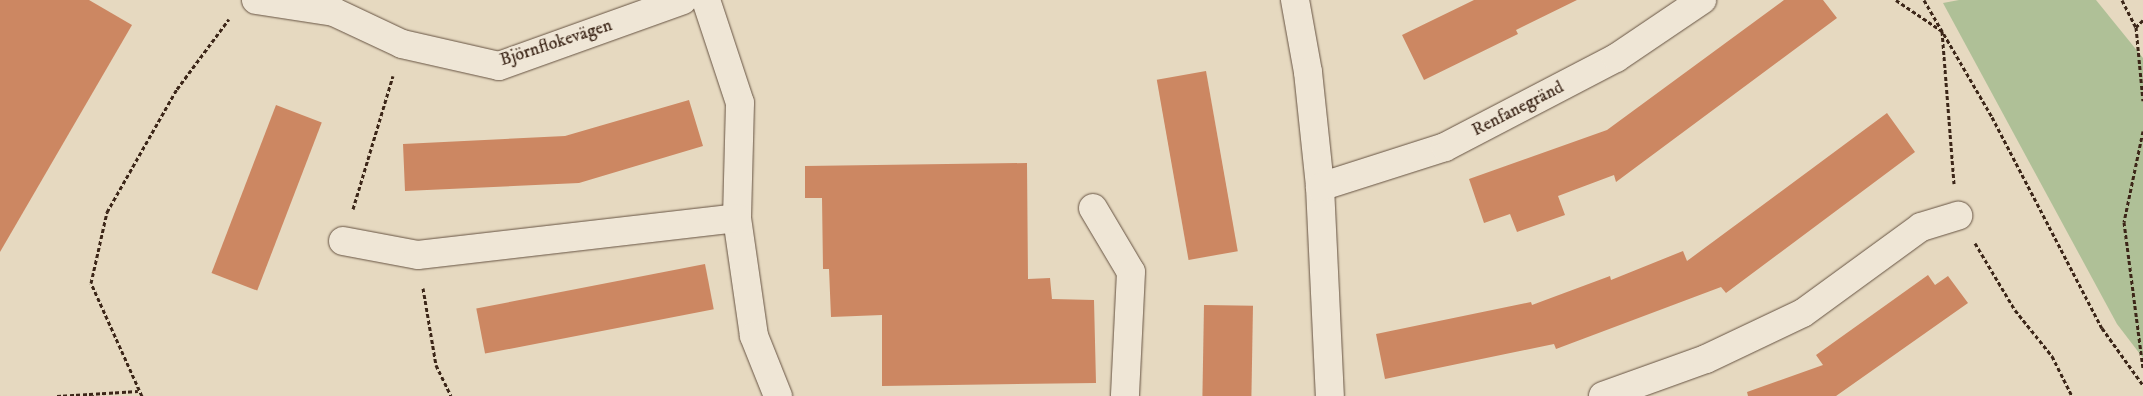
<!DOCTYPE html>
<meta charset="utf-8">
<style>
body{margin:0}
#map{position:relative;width:2143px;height:396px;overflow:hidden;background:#e6d9c0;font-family:"IM FELL DW Pica",serif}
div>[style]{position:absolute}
.green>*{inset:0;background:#afc097}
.building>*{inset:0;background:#cc8762;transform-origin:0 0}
.path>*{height:3px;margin-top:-1.5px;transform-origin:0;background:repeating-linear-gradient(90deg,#3c2618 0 4px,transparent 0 6.5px)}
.roads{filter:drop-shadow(0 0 1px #665342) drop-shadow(0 0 1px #665342)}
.minor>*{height:28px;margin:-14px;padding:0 14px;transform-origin:14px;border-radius:14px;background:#efe6d6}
span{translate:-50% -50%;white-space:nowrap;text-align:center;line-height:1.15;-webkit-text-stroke:4px #efe6d6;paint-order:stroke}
.street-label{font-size:18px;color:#3c2618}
</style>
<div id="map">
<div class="green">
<i style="clip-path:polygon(1959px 0,2096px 0,2143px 58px,2143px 358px,2117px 324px,1943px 3px)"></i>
</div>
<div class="building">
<i style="clip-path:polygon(0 0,89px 0,132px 25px,0 252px)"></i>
<i style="clip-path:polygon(1474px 0,1577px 0,1516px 30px,1518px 34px,1424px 80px,1402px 35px)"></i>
<i style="clip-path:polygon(1784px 0,1823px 0,1837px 18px,1616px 182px,1614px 175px,1558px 196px,1565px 215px,1517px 232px,1510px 214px,1484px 223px,1469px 179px,1607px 130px)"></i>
<i style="left:1206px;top:71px;width:183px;height:50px;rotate:80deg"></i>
<i style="clip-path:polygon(689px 100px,703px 146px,579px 183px,405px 191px,403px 144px,565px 136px)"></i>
<i style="left:276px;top:105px;width:49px;height:180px;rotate:21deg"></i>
<i style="clip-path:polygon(1887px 113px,1915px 152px,1726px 293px,1721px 287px,1556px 349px,1554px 344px,1385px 379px,1376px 334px,1531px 302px,1532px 305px,1610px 276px,1611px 280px,1683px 251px,1687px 261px)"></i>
<i style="clip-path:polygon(1027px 163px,1028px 279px,1050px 278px,1052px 299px,1094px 300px,1096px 383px,882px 386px,882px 315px,831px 317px,829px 269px,823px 269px,822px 198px,805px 198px,805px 166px)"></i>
<i style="left:705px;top:264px;width:46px;height:233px;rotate:79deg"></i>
<i style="clip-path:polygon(1928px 275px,1935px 285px,1948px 276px,1968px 303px,1836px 396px,1748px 396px,1747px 392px,1823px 365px,1816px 355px)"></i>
<i style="left:1204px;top:305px;width:49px;height:91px;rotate:1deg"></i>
</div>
<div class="path">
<i style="left:1896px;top:0;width:55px;rotate:34deg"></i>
<i style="left:1942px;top:31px;width:153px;rotate:85.5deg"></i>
<i style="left:1924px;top:0;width:135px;rotate:59.8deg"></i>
<i style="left:1992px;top:117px;width:238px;rotate:62.5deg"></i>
<i style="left:2102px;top:328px;width:70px;rotate:54.3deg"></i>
<i style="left:2122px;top:0;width:30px;rotate:63deg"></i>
<i style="left:2143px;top:20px;width:10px;rotate:135deg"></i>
<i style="left:2136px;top:27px;width:74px;rotate:84.6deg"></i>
<i style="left:2143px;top:131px;width:93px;rotate:101.8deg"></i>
<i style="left:2124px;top:222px;width:148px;rotate:82.6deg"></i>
<i style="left:353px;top:209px;width:139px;rotate:-73.3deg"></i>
<i style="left:1975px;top:243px;width:78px;rotate:59.2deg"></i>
<i style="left:2015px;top:310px;width:59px;rotate:51.2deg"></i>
<i style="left:2052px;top:356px;width:45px;rotate:63.4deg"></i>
<i style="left:423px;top:288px;width:78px;rotate:80.4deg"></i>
<i style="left:436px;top:365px;width:34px;rotate:64deg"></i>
<i style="left:57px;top:396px;width:81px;rotate:-3.5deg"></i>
<i style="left:142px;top:396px;width:124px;rotate:-114.3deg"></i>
<i style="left:91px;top:283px;width:73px;rotate:-77.3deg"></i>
<i style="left:107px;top:212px;width:142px;rotate:-60.4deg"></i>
<i style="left:177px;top:89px;width:87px;rotate:-53.4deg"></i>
</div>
<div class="roads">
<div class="minor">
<i style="left:256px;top:0;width:79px;rotate:8.7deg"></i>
<i style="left:334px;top:12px;width:75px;rotate:25.2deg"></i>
<i style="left:402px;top:44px;width:99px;rotate:12.8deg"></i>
<i style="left:499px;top:66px;width:195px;rotate:-19.7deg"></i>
<i style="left:706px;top:0;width:108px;rotate:71.7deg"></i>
<i style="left:740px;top:103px;width:115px;rotate:91.5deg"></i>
<i style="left:737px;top:218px;width:119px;rotate:81.8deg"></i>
<i style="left:754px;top:336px;width:65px;rotate:68.2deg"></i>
<i style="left:1295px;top:0;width:73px;rotate:79.8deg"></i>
<i style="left:1308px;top:72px;width:116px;rotate:84deg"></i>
<i style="left:1320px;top:187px;width:209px;rotate:87.3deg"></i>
<i style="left:1320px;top:187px;width:131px;rotate:-17.7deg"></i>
<i style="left:1445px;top:147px;width:193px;rotate:-27.5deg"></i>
<i style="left:1616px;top:58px;width:104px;rotate:-34deg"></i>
<i style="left:1093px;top:208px;width:74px;rotate:59.3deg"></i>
<i style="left:1131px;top:272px;width:124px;rotate:92.8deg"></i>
<i style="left:343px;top:241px;width:76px;rotate:10.6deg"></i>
<i style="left:418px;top:255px;width:321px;rotate:-6.6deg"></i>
<i style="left:1603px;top:396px;width:109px;rotate:-19.8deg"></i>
<i style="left:1706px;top:359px;width:107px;rotate:-25.4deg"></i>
<i style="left:1803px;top:313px;width:146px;rotate:-36.1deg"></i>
<i style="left:1921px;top:227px;width:39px;rotate:-17deg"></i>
</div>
</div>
<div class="street-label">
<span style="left:556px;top:43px;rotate:-18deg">Björnflokevägen</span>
<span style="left:1518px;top:109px;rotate:-27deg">Renfanegränd</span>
</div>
</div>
